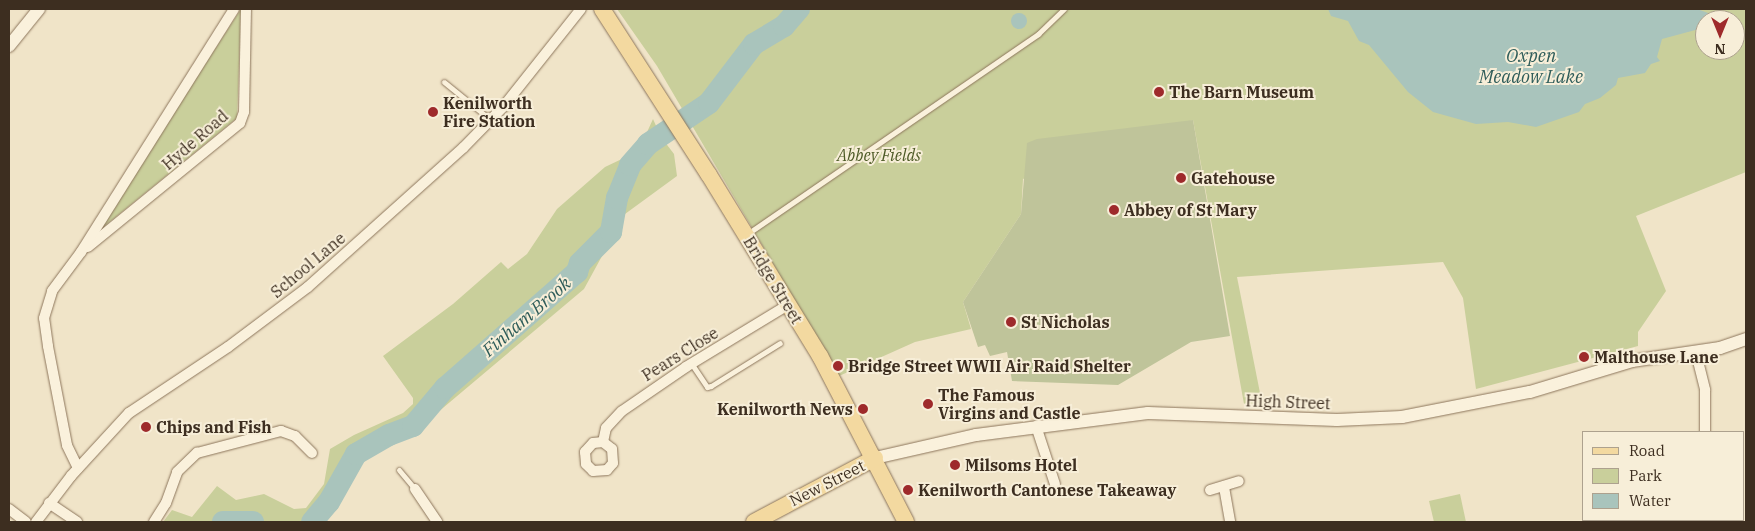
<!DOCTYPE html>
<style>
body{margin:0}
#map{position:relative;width:1755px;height:531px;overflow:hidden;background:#f0e4c8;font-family:"IBM Plex Serif",serif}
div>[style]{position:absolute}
.green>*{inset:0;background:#c9cf9b}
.cemetery>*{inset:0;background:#bfc49a}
.water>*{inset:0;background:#a9c4bc}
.round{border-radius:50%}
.river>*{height:22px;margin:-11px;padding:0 11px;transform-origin:11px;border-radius:11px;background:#a9c4bc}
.roads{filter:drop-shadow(0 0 1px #8d765c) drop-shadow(0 0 1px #8d765c)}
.service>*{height:5px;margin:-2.5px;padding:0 2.5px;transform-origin:2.5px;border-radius:2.5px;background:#faf1dc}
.minor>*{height:10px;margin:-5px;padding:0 5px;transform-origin:5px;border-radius:5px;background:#faf1dc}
.tertiary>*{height:12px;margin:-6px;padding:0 6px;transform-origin:6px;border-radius:6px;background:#faf1dc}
.primary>*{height:16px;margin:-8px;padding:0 8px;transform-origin:8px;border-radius:8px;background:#f3d9a0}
.dots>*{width:14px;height:14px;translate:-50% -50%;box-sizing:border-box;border:2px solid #f7eed8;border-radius:50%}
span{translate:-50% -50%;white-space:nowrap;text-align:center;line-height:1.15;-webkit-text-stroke:4px #f7eed8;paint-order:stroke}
.poi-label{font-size:16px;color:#3d2e20;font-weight:700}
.left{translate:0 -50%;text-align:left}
.right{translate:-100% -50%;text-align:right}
.street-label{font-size:16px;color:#3d2e20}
.park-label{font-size:16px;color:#4d5a26;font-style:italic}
.water-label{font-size:18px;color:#2f5d5a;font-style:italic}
.frame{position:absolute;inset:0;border:10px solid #3d2e20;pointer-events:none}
.legend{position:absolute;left:1582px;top:431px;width:162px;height:90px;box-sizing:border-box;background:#f7eed8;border:1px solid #ada18e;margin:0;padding:6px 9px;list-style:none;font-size:15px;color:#3d2e20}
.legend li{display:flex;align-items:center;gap:10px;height:25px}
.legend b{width:25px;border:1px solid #ada18e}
.north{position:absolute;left:1695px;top:10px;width:50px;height:50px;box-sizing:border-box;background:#f7eed8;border:1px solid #ada18e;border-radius:50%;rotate:180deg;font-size:14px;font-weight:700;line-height:20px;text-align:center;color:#3d2e20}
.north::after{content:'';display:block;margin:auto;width:18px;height:22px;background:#9e2a2b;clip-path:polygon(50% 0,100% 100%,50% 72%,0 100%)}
</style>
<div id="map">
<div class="green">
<i style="clip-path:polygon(241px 9px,237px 118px,101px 229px,142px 161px)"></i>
<i style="clip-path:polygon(evenodd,617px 9px,1746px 9px,1746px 172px,1636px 216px,1666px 291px,1638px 332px,1638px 346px,1476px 389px,1463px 298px,1443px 262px,1237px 277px,1262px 403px,1244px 404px,1193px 120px,1023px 179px,1021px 214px,963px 302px,971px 329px,915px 342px,839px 376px,657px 66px,617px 9px,1705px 20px,1735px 20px,1735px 50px,1705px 50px,1705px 20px)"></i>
<i style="clip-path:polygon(653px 119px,661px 137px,674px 154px,677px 176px,625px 214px,584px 289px,431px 418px,409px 434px,358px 461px,324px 522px,163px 522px,172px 510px,192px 517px,217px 486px,236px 500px,264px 494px,294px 509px,306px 508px,324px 484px,330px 449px,354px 435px,403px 413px,413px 404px,413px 398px,383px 356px,453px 304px,501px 262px,508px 269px,527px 254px,557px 209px,605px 167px,626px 157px,643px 141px)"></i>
<i style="clip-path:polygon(1460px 494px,1466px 522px,1434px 522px,1429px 501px)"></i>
</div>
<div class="cemetery">
<i style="clip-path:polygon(1193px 120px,1230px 336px,1191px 342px,1118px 385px,1012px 381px,1007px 352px,990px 356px,985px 345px,978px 347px,963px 302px,1021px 214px,1027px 143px,1037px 139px)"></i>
</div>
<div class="water">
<i style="clip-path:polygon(1328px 9px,1697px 9px,1708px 13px,1707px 20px,1699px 29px,1662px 39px,1657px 57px,1660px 61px,1651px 64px,1645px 73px,1618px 78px,1616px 85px,1600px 98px,1585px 104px,1579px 112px,1536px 127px,1508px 122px,1476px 124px,1433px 112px,1408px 92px,1369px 45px,1359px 41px,1348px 21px,1331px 16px)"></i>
<i class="round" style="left:1011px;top:13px;width:16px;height:16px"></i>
</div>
<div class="river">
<i style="left:223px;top:522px;width:30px"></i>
<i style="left:312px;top:522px;width:26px;rotate:-50deg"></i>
<i style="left:329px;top:502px;width:55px;rotate:-60.6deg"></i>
<i style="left:356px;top:454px;width:38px;rotate:-30deg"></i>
<i style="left:389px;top:435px;width:26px;rotate:-21deg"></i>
<i style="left:413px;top:426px;width:50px;rotate:-49.9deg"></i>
<i style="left:445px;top:388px;width:176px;rotate:-41.3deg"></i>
<i style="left:577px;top:272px;width:9px;rotate:-72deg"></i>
<i style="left:580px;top:263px;width:44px;rotate:-45deg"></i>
<i style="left:611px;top:232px;width:35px;rotate:-80deg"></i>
<i style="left:617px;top:198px;width:35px;rotate:-68deg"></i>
<i style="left:630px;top:165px;width:28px;rotate:-49deg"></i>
<i style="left:648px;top:144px;width:73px;rotate:-33.9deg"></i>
<i style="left:709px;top:103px;width:74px;rotate:-52.7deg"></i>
<i style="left:754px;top:44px;width:35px;rotate:-31deg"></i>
<i style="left:784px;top:26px;width:23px;rotate:-49deg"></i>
</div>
<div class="roads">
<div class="service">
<i style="left:444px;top:82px;width:60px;rotate:39deg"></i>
<i style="left:753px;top:230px;width:346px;rotate:-34.5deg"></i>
<i style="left:1038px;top:34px;width:36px;rotate:-44deg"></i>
<i style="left:691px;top:363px;width:29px;rotate:56deg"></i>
<i style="left:707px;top:387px;width:4px;rotate:-14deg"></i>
<i style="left:711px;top:386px;width:81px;rotate:-31.9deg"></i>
<i style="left:399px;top:470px;width:25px;rotate:50deg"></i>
</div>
<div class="minor">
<i style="left:88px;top:247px;width:196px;rotate:-39.2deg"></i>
<i style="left:240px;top:123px;width:12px;rotate:-70deg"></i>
<i style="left:244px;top:112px;width:103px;rotate:-88.9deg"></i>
<i style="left:1696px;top:353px;width:38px;rotate:76deg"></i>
<i style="left:1705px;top:390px;width:42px;rotate:90deg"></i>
<i style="left:1036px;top:426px;width:61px;rotate:71.9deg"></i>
<i style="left:603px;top:442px;width:10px;rotate:174deg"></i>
<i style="left:593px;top:443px;width:12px;rotate:132deg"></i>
<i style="left:585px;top:452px;width:12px;rotate:85deg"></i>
<i style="left:586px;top:464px;width:10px;rotate:45deg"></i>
<i style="left:593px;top:471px;width:14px;rotate:-4deg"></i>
<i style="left:607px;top:470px;width:9px;rotate:-49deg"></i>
<i style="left:613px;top:463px;width:14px;rotate:-94deg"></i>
<i style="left:612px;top:449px;width:11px;rotate:-142deg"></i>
<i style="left:603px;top:442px;width:14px;rotate:-78deg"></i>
<i style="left:606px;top:428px;width:23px;rotate:-47deg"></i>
<i style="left:622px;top:411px;width:78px;rotate:-34.5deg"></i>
<i style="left:686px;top:367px;width:119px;rotate:-31.3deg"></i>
<i style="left:78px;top:468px;width:25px;rotate:-116deg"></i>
<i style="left:67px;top:445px;width:101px;rotate:-100.9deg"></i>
<i style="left:48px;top:346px;width:28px;rotate:-98deg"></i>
<i style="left:44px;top:318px;width:28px;rotate:-73deg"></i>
<i style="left:52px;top:291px;width:49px;rotate:-53.4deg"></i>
<i style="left:81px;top:252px;width:287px;rotate:-57.8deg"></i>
<i style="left:1224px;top:487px;width:36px;rotate:80deg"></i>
<i style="left:415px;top:489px;width:40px;rotate:56deg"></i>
<i style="left:1210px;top:490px;width:30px;rotate:-17deg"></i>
<i style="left:49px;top:503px;width:34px;rotate:34deg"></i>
<i style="left:9px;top:509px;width:21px;rotate:37deg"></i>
<i style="left:36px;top:522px;width:58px;rotate:-52.7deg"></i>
<i style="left:71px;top:476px;width:86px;rotate:-47.4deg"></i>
<i style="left:129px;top:413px;width:119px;rotate:-33.7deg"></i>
<i style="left:228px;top:347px;width:100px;rotate:-36.9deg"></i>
<i style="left:308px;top:287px;width:208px;rotate:-41.9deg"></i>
<i style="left:463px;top:148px;width:57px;rotate:-45.7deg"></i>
<i style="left:503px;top:107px;width:125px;rotate:-51.5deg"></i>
<i style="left:154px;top:522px;width:22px;rotate:-58deg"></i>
<i style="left:166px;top:503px;width:33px;rotate:-70deg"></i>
<i style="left:177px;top:472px;width:28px;rotate:-44deg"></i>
<i style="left:197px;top:453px;width:87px;rotate:-14.7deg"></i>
<i style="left:281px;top:431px;width:15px;rotate:20deg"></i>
<i style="left:295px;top:436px;width:24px;rotate:45deg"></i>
<i style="left:1704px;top:522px;width:2px;rotate:-90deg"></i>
</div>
<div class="tertiary">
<i style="left:9px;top:46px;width:48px;rotate:-51deg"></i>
<i style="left:875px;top:458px;width:104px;rotate:-12.8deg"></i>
<i style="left:976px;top:435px;width:173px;rotate:-7.3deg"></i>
<i style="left:1148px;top:413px;width:189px;rotate:2.1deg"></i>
<i style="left:1337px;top:420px;width:65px;rotate:-2.6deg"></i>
<i style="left:1402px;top:417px;width:130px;rotate:-11.1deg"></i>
<i style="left:1530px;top:392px;width:107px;rotate:-16.9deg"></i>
<i style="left:1632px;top:361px;width:89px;rotate:-8.4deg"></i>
<i style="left:1720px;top:348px;width:28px;rotate:-19deg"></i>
</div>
<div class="primary">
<i style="left:602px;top:9px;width:197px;rotate:57.2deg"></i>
<i style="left:709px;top:175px;width:212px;rotate:58.5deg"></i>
<i style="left:820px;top:356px;width:187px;rotate:62.6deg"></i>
<i style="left:754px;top:522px;width:137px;rotate:-27.9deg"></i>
</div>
</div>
<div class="dots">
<i style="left:1159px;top:92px;background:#9e2a2b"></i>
<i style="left:433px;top:112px;background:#9e2a2b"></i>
<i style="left:1181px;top:178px;background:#9e2a2b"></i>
<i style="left:1114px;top:210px;background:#9e2a2b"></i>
<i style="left:1011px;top:322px;background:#9e2a2b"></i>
<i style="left:1584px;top:357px;background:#9e2a2b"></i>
<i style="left:838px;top:366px;background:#9e2a2b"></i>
<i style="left:928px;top:404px;background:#9e2a2b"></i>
<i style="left:863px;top:409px;background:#9e2a2b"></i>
<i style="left:146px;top:427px;background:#9e2a2b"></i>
<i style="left:955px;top:465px;background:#9e2a2b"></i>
<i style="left:908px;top:490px;background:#9e2a2b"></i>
</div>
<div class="poi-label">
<span class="left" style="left:1169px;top:92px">The Barn Museum</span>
<span class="left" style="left:443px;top:112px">Kenilworth<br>Fire Station</span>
<span class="left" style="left:1191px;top:178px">Gatehouse</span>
<span class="left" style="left:1124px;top:210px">Abbey of St Mary</span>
<span class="left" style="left:1021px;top:322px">St Nicholas</span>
<span class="left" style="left:1594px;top:357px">Malthouse Lane</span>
<span class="left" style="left:848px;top:366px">Bridge Street WWII Air Raid Shelter</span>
<span class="left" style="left:938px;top:404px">The Famous<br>Virgins and Castle</span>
<span class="right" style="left:853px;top:409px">Kenilworth News</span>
<span class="left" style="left:156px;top:427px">Chips and Fish</span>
<span class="left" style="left:965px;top:465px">Milsoms Hotel</span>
<span class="left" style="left:918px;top:490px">Kenilworth Cantonese Takeaway</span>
</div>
<div class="street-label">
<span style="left:195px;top:140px;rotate:-41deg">Hyde Road</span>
<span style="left:308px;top:265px;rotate:-40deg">School Lane</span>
<span style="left:773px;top:280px;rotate:59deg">Bridge Street</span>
<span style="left:680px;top:354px;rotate:-32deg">Pears Close</span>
<span style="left:1288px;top:402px;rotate:2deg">High Street</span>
<span style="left:827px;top:483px;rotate:-27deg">New Street</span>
</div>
<div class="park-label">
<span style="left:879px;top:155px">Abbey Fields</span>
</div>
<div class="water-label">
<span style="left:1531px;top:67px">Oxpen<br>Meadow Lake</span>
<span style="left:527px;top:317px;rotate:-41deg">Finham Brook</span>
</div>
<div class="frame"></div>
<ul class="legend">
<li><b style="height:6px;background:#f3d9a0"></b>Road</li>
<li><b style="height:14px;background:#c9cf9b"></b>Park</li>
<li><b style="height:14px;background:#a9c4bc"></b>Water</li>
</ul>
<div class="north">N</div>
</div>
